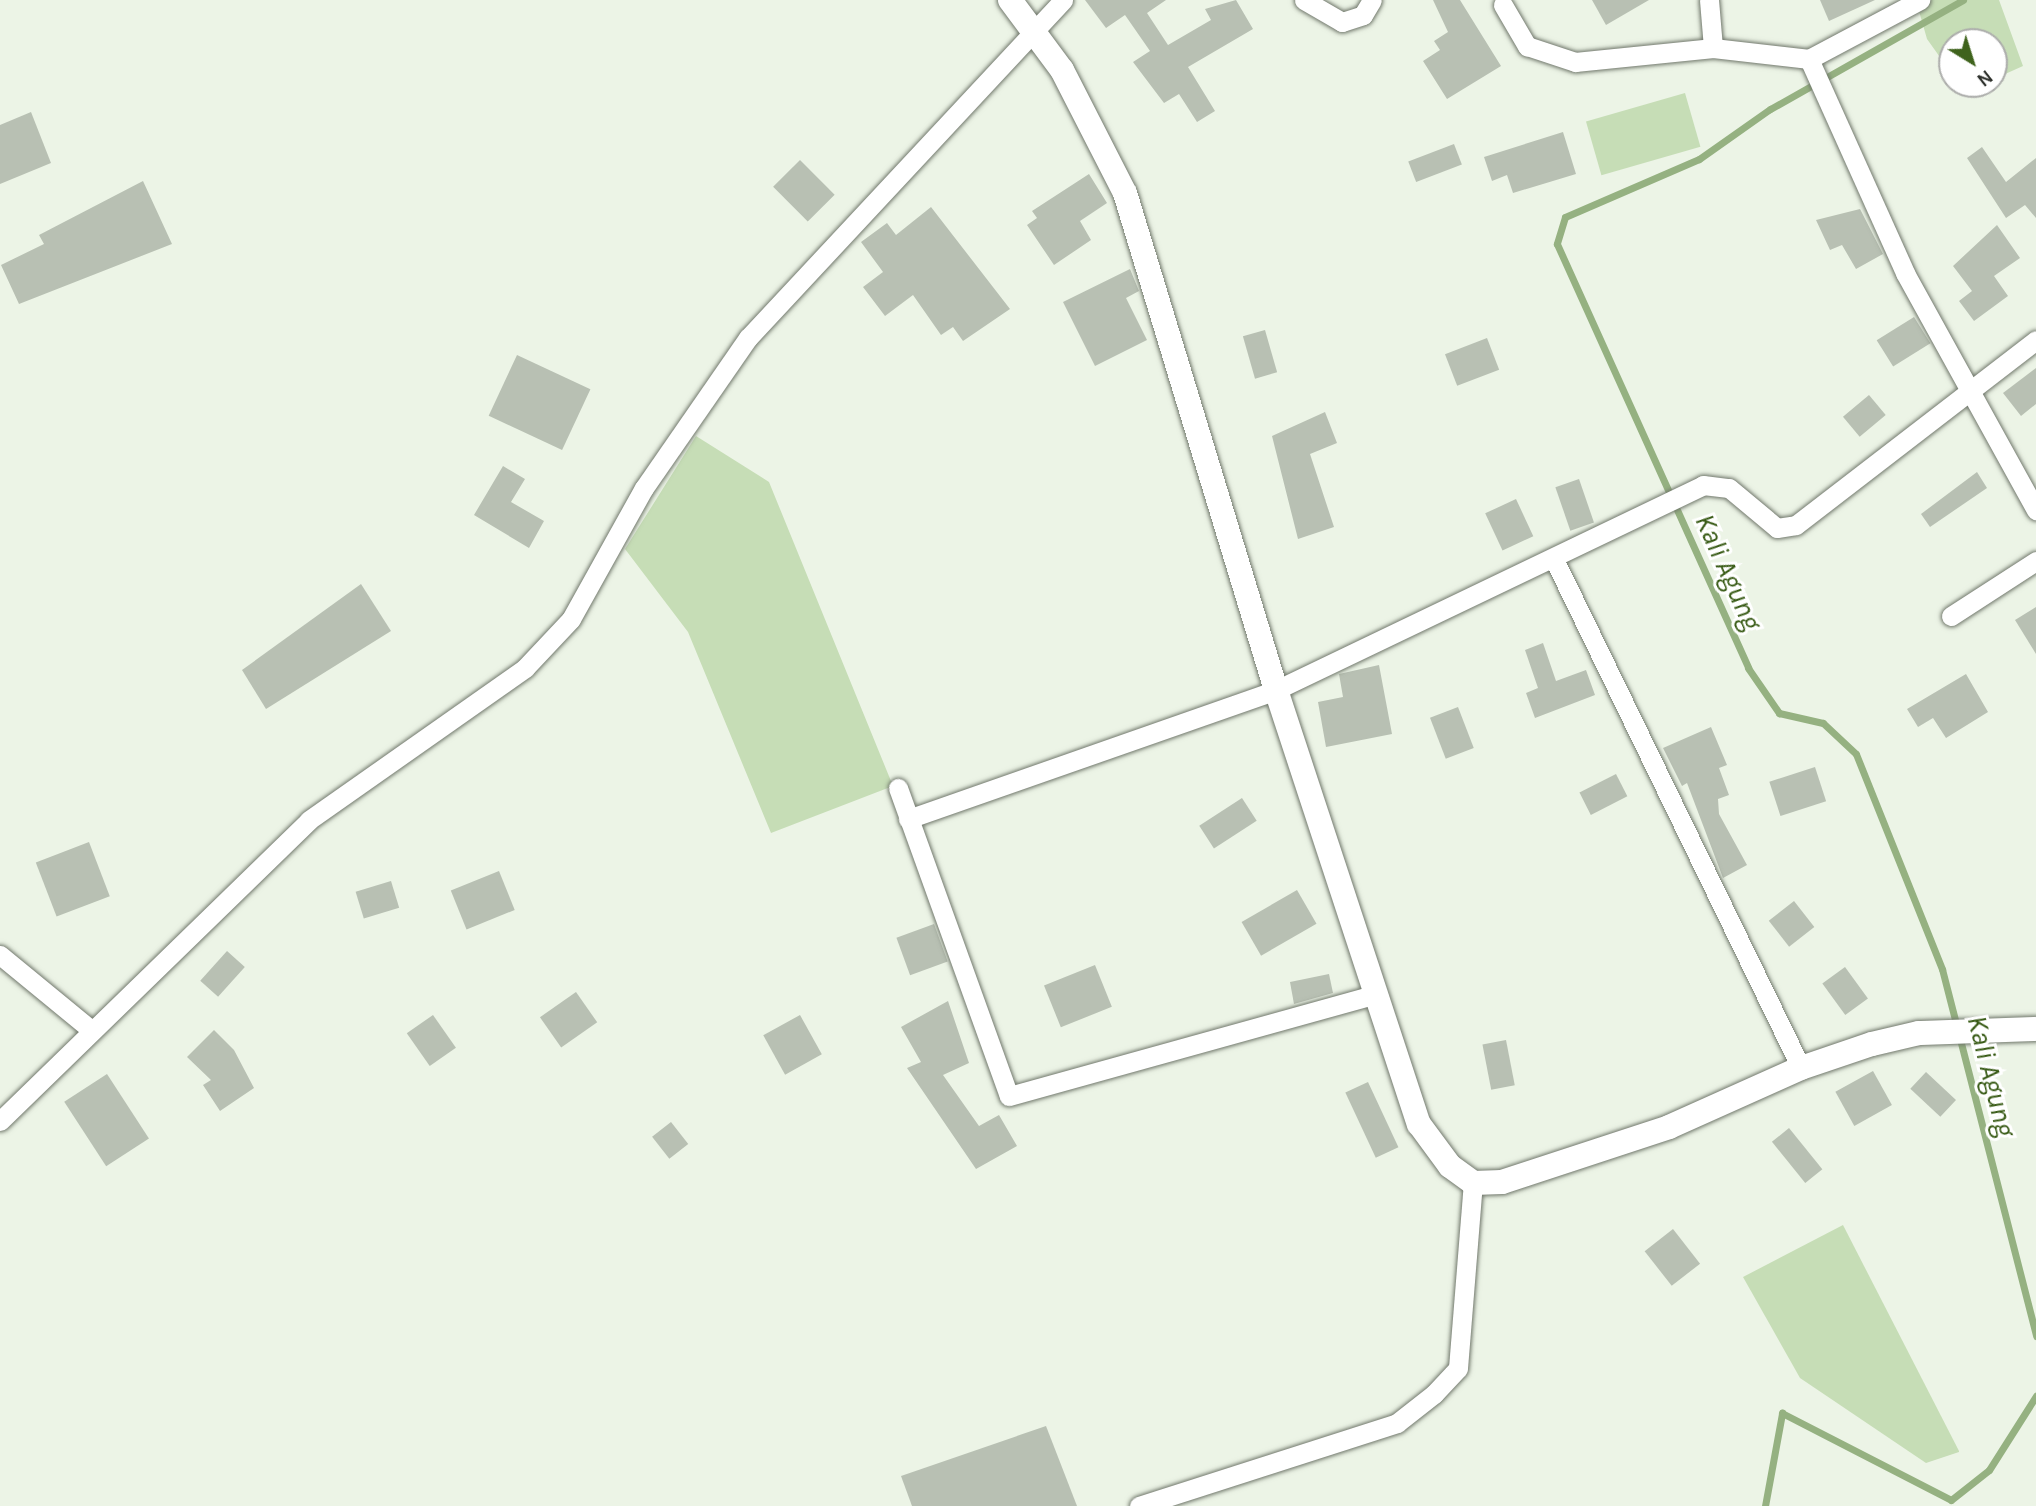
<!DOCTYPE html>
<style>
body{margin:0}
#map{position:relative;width:2036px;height:1506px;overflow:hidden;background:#ecf4e6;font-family:Karla,sans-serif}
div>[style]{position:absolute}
.green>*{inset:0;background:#c6ddb6;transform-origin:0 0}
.stream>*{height:7px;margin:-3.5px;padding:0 3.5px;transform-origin:3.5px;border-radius:3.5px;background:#95b181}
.building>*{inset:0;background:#b8c0b3;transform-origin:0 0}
.roads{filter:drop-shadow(0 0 2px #71786c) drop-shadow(0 0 2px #71786c)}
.minor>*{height:19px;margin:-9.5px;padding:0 9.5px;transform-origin:9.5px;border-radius:9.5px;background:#fff}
.tertiary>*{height:24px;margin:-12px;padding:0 12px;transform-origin:12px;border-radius:12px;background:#fff}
span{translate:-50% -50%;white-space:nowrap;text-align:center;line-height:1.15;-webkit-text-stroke:6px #fff;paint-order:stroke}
.water-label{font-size:28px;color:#365913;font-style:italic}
.north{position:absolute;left:1938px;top:28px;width:70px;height:70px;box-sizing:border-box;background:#fff;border:2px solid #acadab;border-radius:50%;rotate:142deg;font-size:19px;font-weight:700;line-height:28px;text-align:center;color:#2f322d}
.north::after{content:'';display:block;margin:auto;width:24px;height:32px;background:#3f631c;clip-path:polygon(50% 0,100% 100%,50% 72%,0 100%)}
</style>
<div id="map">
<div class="green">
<i style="clip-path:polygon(1925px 0,1999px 0,2023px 66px,1994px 79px,1994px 42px,1952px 42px,1952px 74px,1927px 39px,1917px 4px)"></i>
<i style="left:1685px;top:93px;width:56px;height:103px;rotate:74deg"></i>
<i style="clip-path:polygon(696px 436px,769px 482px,893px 786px,771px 833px,688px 632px,625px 549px)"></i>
<i style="clip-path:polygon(1843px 1225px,1959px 1451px,1959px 1452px,1926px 1463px,1800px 1378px,1743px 1277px)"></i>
</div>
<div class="stream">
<i style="left:1963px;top:0;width:222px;rotate:150.5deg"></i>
<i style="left:1770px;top:109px;width:87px;rotate:144.8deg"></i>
<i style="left:1699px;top:159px;width:146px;rotate:156.6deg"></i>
<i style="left:1565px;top:217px;width:28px;rotate:107deg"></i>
<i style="left:1557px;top:244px;width:465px;rotate:65.7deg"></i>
<i style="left:1748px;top:668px;width:55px;rotate:55.4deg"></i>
<i style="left:1779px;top:713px;width:45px;rotate:12.8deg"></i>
<i style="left:1823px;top:723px;width:45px;rotate:43.2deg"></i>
<i style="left:1856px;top:754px;width:232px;rotate:68.2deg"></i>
<i style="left:1942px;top:969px;width:379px;rotate:75.6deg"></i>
<i style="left:1765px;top:1506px;width:95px;rotate:-79.6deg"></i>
<i style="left:1782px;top:1413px;width:190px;rotate:27.2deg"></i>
<i style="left:1951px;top:1500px;width:48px;rotate:-38.3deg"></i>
<i style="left:1989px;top:1470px;width:88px;rotate:-57.6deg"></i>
</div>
<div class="building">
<i style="clip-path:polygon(1085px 0,1166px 0,1147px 13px,1168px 45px,1211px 20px,1205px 9px,1236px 0,1253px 29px,1188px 67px,1215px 111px,1197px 122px,1179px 94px,1164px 103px,1133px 62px,1150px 51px,1125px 15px,1106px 28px)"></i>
<i style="clip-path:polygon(1433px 0,1460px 0,1501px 66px,1447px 99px,1423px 61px,1440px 50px,1434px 41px,1448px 32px)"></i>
<i style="clip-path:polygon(1592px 0,1649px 0,1606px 25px)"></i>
<i style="clip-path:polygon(1820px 0,1875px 0,1829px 21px)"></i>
<i style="clip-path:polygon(31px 112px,51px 163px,0 184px,0 125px)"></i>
<i style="clip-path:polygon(1563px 132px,1576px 174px,1513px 193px,1507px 175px,1492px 181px,1484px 157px)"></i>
<i style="left:1454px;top:144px;width:22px;height:49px;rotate:69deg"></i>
<i style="clip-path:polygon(1982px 147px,2006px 182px,2036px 158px,2036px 218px,2025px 205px,2006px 218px,1967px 158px)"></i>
<i style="left:800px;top:160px;width:49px;height:38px;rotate:45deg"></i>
<i style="clip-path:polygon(1089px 174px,1107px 203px,1080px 221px,1091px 240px,1054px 265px,1027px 225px,1037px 218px,1032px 211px)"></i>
<i style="clip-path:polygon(143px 181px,172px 244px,19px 304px,1px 265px,44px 244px,39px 235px)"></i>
<i style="clip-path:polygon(931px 207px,1010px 309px,963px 341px,953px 327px,941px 335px,913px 295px,885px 316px,863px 287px,883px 272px,861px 242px,887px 223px,896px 235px)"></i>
<i style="clip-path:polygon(1860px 209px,1883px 254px,1856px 269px,1842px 245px,1830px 250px,1816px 220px)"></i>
<i style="clip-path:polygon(1997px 225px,2020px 258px,1994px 276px,2008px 296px,1974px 321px,1959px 301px,1972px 291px,1953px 266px)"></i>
<i style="clip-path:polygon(1130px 269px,1139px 291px,1126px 298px,1147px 340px,1095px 366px,1063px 302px)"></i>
<i style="left:1914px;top:317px;width:31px;height:44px;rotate:58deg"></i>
<i style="left:1265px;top:330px;width:44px;height:23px;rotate:74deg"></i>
<i style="left:1487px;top:338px;width:34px;height:45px;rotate:69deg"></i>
<i style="left:517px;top:355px;width:81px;height:67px;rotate:25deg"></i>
<i style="clip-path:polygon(2036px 368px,2036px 404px,2021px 416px,2003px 393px)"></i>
<i style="left:1869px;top:395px;width:26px;height:34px;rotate:50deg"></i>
<i style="clip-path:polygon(1325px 412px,1337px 443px,1310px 454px,1334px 527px,1298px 539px,1272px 436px)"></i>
<i style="clip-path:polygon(503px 466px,525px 479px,511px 502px,544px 521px,529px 548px,474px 515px)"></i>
<i style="clip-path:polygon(1977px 472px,1987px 488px,1930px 527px,1921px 514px)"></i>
<i style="left:1579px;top:479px;width:46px;height:25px;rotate:71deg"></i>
<i style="left:1516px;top:499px;width:41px;height:34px;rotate:65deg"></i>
<i style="clip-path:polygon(361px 584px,391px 631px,266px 709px,242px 670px)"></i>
<i style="clip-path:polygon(2036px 607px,2036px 654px,2015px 620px)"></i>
<i style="clip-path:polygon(1543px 643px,1556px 681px,1586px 670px,1595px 695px,1535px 718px,1526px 693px,1538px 688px,1525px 650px)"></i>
<i style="clip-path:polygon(1379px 665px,1392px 734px,1326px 747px,1318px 702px,1343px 697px,1339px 674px)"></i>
<i style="clip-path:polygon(1966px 674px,1988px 712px,1946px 738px,1933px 718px,1918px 727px,1907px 709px)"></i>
<i style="left:1458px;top:707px;width:44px;height:30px;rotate:69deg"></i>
<i style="clip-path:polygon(1711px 727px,1727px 765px,1719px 768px,1729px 795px,1718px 799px,1719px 814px,1747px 865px,1723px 878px,1687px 783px,1682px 786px,1663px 748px)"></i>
<i style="left:1815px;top:767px;width:36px;height:48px;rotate:72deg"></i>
<i style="left:1616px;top:774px;width:25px;height:41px;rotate:63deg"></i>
<i style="left:1242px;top:798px;width:27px;height:51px;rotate:57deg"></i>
<i style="left:89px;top:842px;width:58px;height:57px;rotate:69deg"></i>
<i style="left:499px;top:871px;width:42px;height:52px;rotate:68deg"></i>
<i style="left:391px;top:881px;width:28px;height:37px;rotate:73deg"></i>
<i style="left:1297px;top:890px;width:39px;height:64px;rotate:60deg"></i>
<i style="left:1794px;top:901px;width:33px;height:32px;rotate:52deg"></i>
<i style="left:934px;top:924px;width:40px;height:40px;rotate:70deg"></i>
<i style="left:227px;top:951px;width:24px;height:40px;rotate:42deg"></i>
<i style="left:1095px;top:965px;width:45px;height:55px;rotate:68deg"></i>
<i style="left:1845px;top:967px;width:39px;height:28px;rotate:54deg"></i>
<i style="clip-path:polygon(1329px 974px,1333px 993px,1294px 1004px,1290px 982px)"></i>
<i style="left:576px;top:992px;width:37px;height:44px;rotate:55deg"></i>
<i style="clip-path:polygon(948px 1001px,969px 1063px,943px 1075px,979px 1126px,999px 1115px,1017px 1146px,976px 1169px,907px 1068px,921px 1062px,901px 1027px)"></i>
<i style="left:433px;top:1015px;width:40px;height:32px;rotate:55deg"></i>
<i style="left:800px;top:1015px;width:45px;height:42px;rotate:61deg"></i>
<i style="clip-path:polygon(214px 1030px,234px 1050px,254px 1088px,220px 1111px,203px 1085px,211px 1080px,187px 1057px)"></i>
<i style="left:1506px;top:1040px;width:46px;height:24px;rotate:79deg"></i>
<i style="left:1873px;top:1071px;width:39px;height:43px;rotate:61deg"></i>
<i style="left:1926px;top:1072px;width:41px;height:23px;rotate:43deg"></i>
<i style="left:107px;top:1074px;width:77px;height:51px;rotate:57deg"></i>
<i style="left:1368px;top:1082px;width:72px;height:25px;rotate:65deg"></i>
<i style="left:671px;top:1122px;width:28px;height:24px;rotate:52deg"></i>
<i style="left:1789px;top:1128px;width:53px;height:22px;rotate:51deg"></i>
<i style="left:1673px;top:1229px;width:44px;height:36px;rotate:52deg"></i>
<i style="clip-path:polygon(1046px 1426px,1077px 1506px,912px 1506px,901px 1476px)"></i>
</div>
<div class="roads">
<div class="minor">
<i style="left:1304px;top:0;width:44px;rotate:30.1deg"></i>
<i style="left:1342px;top:22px;width:22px;rotate:-18deg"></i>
<i style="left:1363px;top:15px;width:17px;rotate:-59deg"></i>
<i style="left:1709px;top:0;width:48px;rotate:85.2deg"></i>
<i style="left:1503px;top:5px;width:48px;rotate:59.7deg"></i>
<i style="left:1527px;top:46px;width:51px;rotate:18.4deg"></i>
<i style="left:1575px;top:62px;width:139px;rotate:-5.8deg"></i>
<i style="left:1713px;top:48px;width:97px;rotate:6.5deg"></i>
<i style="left:1809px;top:59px;width:126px;rotate:-28deg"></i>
<i style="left:1809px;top:59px;width:235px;rotate:65.8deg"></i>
<i style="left:1905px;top:273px;width:271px;rotate:61.1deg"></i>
<i style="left:1554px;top:559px;width:566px;rotate:64.11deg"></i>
<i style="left:1951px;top:616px;width:101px;rotate:-32.9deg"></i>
<i style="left:898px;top:788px;width:327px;rotate:70.2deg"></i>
<i style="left:1009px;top:1096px;width:381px;rotate:-15.5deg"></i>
<i style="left:908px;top:819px;width:390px;rotate:-19.3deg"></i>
<i style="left:1276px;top:690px;width:474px;rotate:-25.6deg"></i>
<i style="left:1703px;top:485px;width:26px;rotate:7deg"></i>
<i style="left:1729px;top:488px;width:62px;rotate:39.8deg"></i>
<i style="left:1777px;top:528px;width:19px;rotate:-9deg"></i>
<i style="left:1796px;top:525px;width:303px;rotate:-37.6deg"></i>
<i style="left:0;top:955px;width:117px;rotate:39.4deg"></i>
<i style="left:0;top:1121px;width:431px;rotate:-44.2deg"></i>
<i style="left:309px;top:820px;width:264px;rotate:-35.1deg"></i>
<i style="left:525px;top:668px;width:67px;rotate:-46.8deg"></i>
<i style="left:571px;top:619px;width:150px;rotate:-60.9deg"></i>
<i style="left:644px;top:488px;width:183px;rotate:-55.3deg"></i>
<i style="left:748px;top:338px;width:462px;rotate:-47deg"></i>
<i style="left:1139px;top:1506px;width:271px;rotate:-17.8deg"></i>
<i style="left:1397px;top:1423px;width:47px;rotate:-38.1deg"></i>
<i style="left:1434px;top:1394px;width:35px;rotate:-47deg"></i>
<i style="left:1458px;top:1368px;width:186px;rotate:-85.4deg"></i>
</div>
<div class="tertiary">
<i style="left:1010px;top:0;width:87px;rotate:53.4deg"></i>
<i style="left:1062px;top:70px;width:138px;rotate:62.9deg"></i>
<i style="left:1125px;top:193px;width:519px;rotate:73.1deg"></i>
<i style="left:1276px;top:690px;width:457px;rotate:71.8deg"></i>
<i style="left:1419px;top:1124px;width:52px;rotate:53.6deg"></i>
<i style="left:1450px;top:1166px;width:29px;rotate:36deg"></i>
<i style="left:1473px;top:1183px;width:29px;rotate:-2deg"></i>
<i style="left:1502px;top:1182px;width:176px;rotate:-18.2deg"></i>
<i style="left:1669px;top:1127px;width:145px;rotate:-24.1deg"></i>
<i style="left:1801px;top:1068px;width:75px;rotate:-18.7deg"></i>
<i style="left:1872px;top:1044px;width:48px;rotate:-13.2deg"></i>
<i style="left:1919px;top:1033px;width:117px;rotate:-2deg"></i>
</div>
</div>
<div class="water-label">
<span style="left:1728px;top:572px;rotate:66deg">Kali Agung</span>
<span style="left:1991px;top:1076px;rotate:76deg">Kali Agung</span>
</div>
<div class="north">N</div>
</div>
